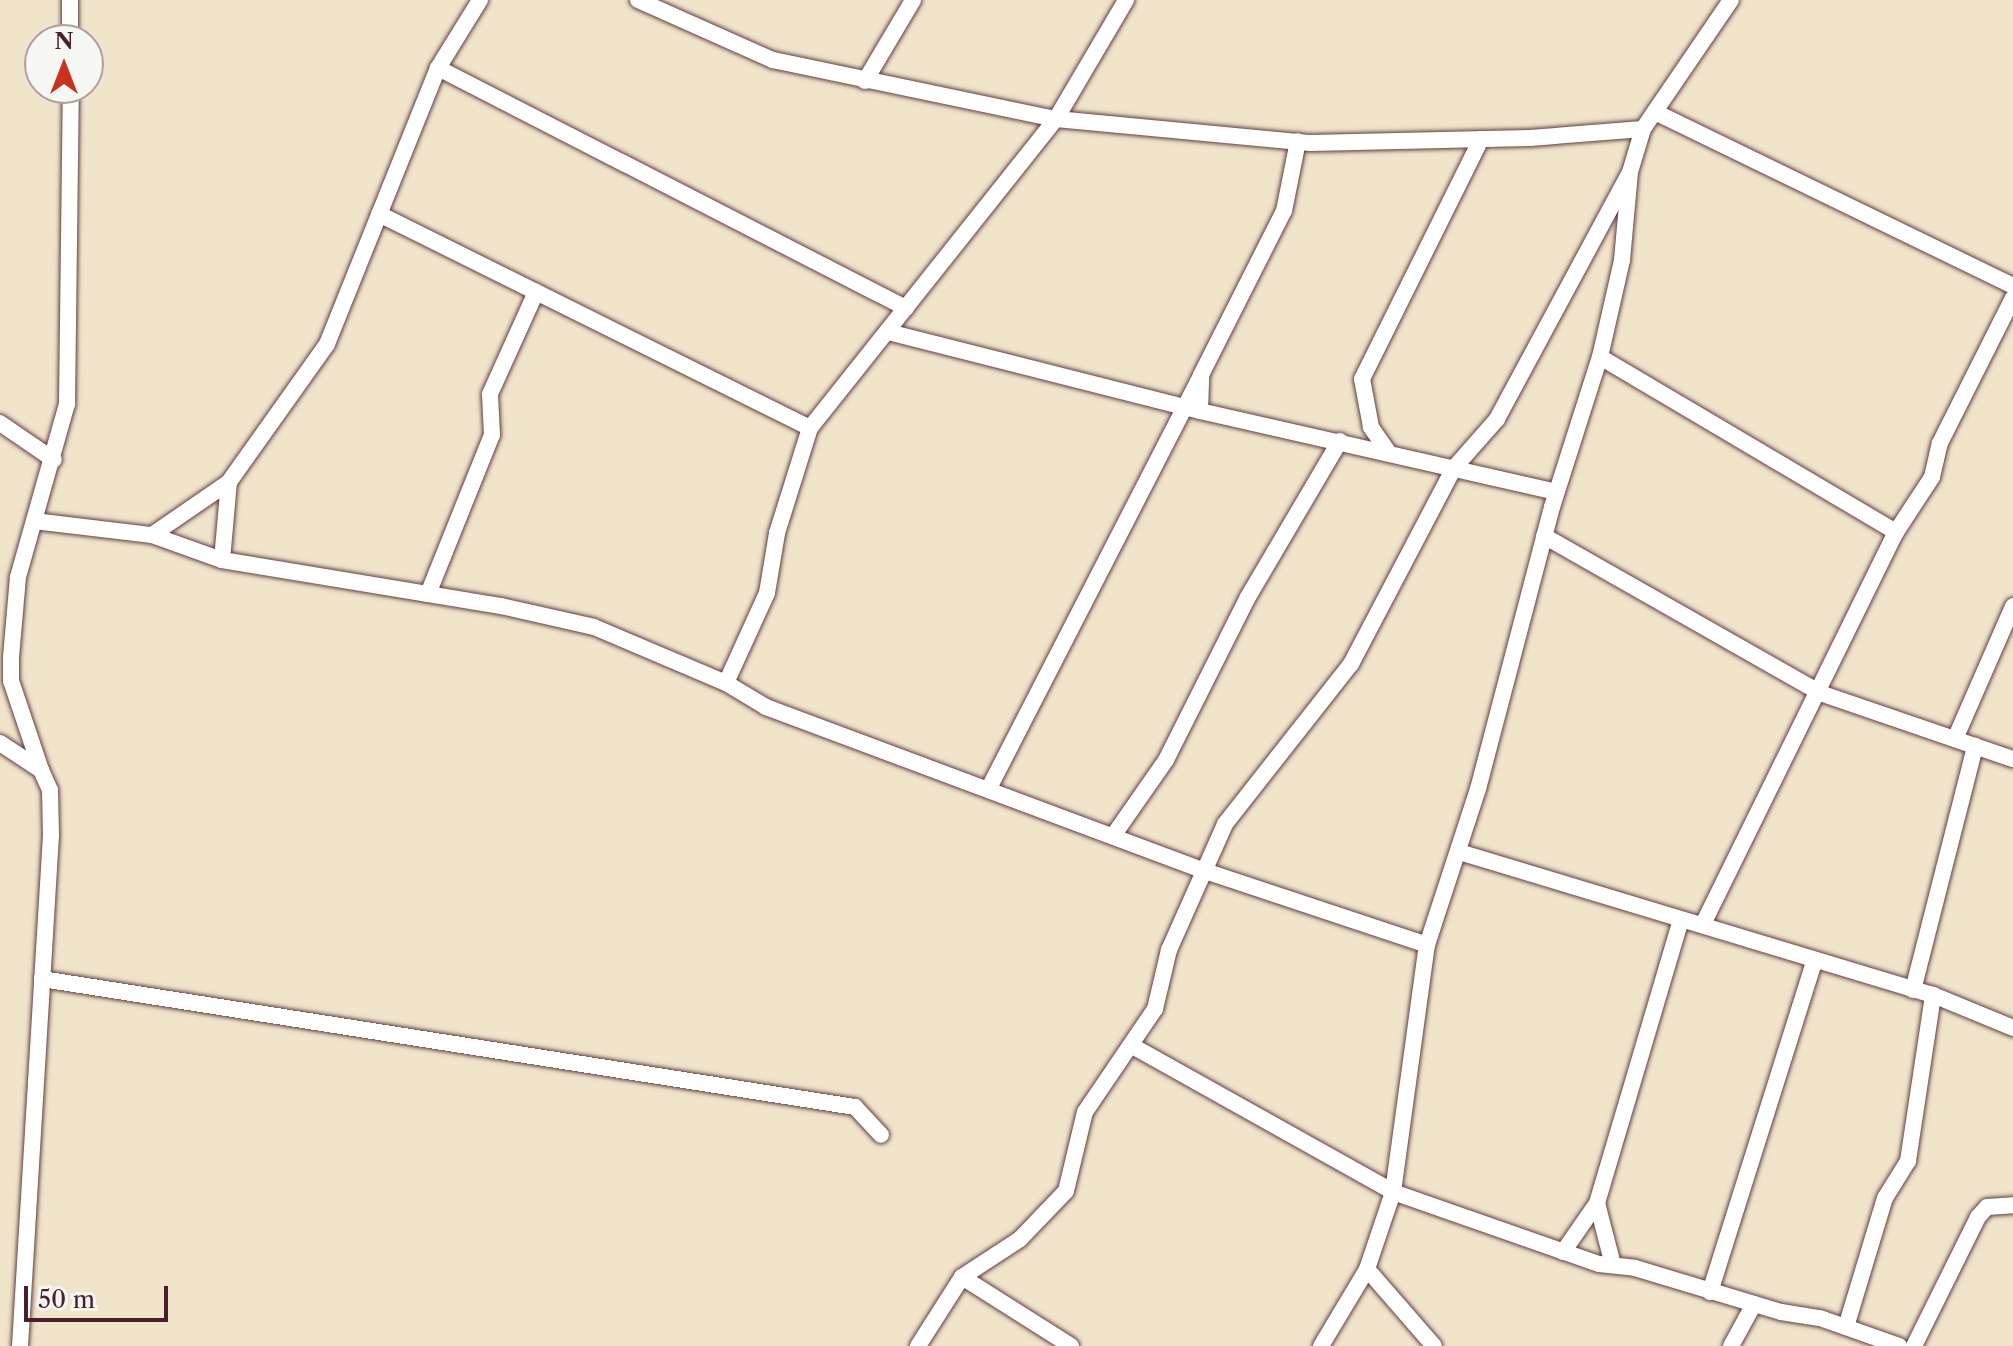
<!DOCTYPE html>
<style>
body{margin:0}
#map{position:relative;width:2013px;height:1346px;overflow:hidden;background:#f0e4ca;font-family:"Libre Caslon Text",serif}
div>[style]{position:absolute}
.roads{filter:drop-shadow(0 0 2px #633d43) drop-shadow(0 0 2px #633d43)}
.street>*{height:16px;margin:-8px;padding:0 8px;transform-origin:8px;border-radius:8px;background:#fff}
span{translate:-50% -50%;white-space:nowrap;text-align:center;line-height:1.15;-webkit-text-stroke:6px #f6f6f2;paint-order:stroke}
.north{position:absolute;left:24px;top:24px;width:80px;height:80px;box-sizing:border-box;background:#f6f6f2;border:2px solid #b1a0a2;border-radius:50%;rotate:0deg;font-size:22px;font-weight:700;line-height:32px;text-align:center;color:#4a1f2b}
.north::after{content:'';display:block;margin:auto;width:28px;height:36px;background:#c8321e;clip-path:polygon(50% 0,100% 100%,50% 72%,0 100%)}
.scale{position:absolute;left:24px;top:1286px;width:144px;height:36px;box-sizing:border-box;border:4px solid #4a1f2b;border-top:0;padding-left:10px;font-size:24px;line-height:28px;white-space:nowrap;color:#4a1f2b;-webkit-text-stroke:6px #f6f6f2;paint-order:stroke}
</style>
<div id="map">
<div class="roads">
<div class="street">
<i style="left:70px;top:0;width:40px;rotate:90deg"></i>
<i style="left:638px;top:0;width:148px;rotate:24deg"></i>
<i style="left:773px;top:60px;width:289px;rotate:11.8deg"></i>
<i style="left:1056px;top:119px;width:256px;rotate:5.4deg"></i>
<i style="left:1311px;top:143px;width:219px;rotate:-1.3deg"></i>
<i style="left:1530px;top:138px;width:113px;rotate:-4.6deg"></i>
<i style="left:438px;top:68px;width:526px;rotate:27.15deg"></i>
<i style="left:865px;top:81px;width:94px;rotate:-59.3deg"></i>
<i style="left:1655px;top:112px;width:398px;rotate:25.9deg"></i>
<i style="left:379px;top:214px;width:481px;rotate:26.4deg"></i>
<i style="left:888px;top:332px;width:322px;rotate:14.2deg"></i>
<i style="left:1200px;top:411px;width:365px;rotate:12.8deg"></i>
<i style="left:1600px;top:357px;width:344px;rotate:30.6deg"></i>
<i style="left:1200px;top:411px;width:36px;rotate:-88deg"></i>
<i style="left:1201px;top:375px;width:184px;rotate:-63.2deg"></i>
<i style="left:1284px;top:211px;width:71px;rotate:-78.7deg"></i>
<i style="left:0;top:423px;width:65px;rotate:34.4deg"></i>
<i style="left:1389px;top:453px;width:32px;rotate:-125deg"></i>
<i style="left:1371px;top:427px;width:49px;rotate:-100.6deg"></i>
<i style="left:1362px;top:379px;width:268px;rotate:-63.6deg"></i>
<i style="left:34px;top:521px;width:119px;rotate:6.8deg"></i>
<i style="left:152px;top:535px;width:74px;rotate:19.7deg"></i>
<i style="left:222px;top:560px;width:283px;rotate:9.4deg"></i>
<i style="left:501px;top:606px;width:95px;rotate:12.7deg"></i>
<i style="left:594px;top:627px;width:143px;rotate:23deg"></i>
<i style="left:726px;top:683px;width:47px;rotate:31deg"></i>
<i style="left:766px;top:707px;width:469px;rotate:20.5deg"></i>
<i style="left:1205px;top:871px;width:234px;rotate:18.4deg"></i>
<i style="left:152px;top:535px;width:93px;rotate:-34.5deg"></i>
<i style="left:229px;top:482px;width:169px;rotate:-54.6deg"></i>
<i style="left:327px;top:344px;width:297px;rotate:-68.1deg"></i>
<i style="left:438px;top:68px;width:80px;rotate:-58.3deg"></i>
<i style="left:1544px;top:536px;width:318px;rotate:29.6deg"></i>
<i style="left:1820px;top:693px;width:204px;rotate:18.9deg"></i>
<i style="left:222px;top:560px;width:78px;rotate:-84.9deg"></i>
<i style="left:428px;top:594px;width:171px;rotate:-68.1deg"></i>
<i style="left:492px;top:435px;width:41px;rotate:-92.8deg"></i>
<i style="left:490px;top:394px;width:112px;rotate:-65.7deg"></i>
<i style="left:726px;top:683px;width:99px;rotate:-65.5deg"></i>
<i style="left:767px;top:593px;width:61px;rotate:-80.5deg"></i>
<i style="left:777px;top:533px;width:110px;rotate:-72.6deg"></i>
<i style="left:810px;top:428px;width:395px;rotate:-51.5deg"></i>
<i style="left:1056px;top:119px;width:138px;rotate:-59.5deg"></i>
<i style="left:1955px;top:739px;width:145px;rotate:-66.4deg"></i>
<i style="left:0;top:743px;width:49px;rotate:33.4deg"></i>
<i style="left:41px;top:770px;width:22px;rotate:66deg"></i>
<i style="left:50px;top:790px;width:45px;rotate:88.7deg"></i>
<i style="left:51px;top:835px;width:512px;rotate:93.47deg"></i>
<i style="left:41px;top:770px;width:94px;rotate:-108.6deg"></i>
<i style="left:11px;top:681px;width:24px;rotate:-90deg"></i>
<i style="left:11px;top:657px;width:80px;rotate:-85deg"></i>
<i style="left:18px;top:577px;width:180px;rotate:-74.2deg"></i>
<i style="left:67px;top:404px;width:316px;rotate:-89.3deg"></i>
<i style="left:989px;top:788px;width:464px;rotate:-62.8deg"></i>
<i style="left:1113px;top:836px;width:93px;rotate:-55.1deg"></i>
<i style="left:1166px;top:760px;width:182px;rotate:-63.3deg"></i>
<i style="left:1248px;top:597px;width:181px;rotate:-59.5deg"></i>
<i style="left:1459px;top:852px;width:495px;rotate:16.8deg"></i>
<i style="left:1933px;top:995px;width:87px;rotate:22.4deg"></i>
<i style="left:1703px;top:924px;width:437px;rotate:-63.8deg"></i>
<i style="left:1896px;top:532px;width:66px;rotate:-56.8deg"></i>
<i style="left:1932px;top:477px;width:35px;rotate:-77deg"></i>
<i style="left:1940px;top:443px;width:162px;rotate:-63.3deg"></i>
<i style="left:42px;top:979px;width:823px;rotate:8.95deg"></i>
<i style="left:855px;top:1107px;width:38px;rotate:47deg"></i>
<i style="left:1913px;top:990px;width:252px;rotate:-75.7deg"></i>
<i style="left:1134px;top:1047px;width:297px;rotate:29.2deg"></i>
<i style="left:1393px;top:1192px;width:218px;rotate:19.3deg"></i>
<i style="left:1599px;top:1264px;width:36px;rotate:6deg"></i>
<i style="left:1635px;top:1268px;width:152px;rotate:16.8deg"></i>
<i style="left:1781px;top:1312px;width:39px;rotate:9deg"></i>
<i style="left:1820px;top:1318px;width:84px;rotate:19.5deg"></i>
<i style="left:1597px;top:1203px;width:64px;rotate:75.5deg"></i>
<i style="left:1563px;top:1252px;width:60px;rotate:-55.2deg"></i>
<i style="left:1597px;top:1203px;width:295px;rotate:-73.5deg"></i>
<i style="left:1367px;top:1269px;width:102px;rotate:49deg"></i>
<i style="left:962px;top:1277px;width:129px;rotate:32.3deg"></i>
<i style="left:1710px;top:1292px;width:346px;rotate:-72.5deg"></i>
<i style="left:1846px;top:1327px;width:135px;rotate:-73.2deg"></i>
<i style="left:1885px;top:1198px;width:44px;rotate:-58.1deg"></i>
<i style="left:1908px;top:1161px;width:168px;rotate:-81.4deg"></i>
<i style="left:918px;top:1346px;width:82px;rotate:-57.5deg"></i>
<i style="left:962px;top:1277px;width:69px;rotate:-33.2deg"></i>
<i style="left:1020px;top:1239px;width:66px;rotate:-46.2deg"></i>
<i style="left:1066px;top:1191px;width:81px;rotate:-76.5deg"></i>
<i style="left:1085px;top:1112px;width:125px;rotate:-55.8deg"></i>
<i style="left:1155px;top:1009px;width:61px;rotate:-76.7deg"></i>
<i style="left:1169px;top:950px;width:138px;rotate:-66deg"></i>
<i style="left:1225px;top:824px;width:204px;rotate:-51.8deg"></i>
<i style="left:1351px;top:664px;width:221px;rotate:-62.3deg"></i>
<i style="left:1454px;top:468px;width:65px;rotate:-48.7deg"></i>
<i style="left:1497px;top:419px;width:276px;rotate:-61.7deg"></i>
<i style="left:1321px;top:1346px;width:90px;rotate:-59.1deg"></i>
<i style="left:1367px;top:1269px;width:81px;rotate:-71.3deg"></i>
<i style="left:1393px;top:1192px;width:249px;rotate:-82.2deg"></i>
<i style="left:1427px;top:945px;width:164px;rotate:-71.9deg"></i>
<i style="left:1478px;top:789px;width:292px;rotate:-75.3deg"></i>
<i style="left:1552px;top:507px;width:157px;rotate:-72.3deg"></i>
<i style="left:1600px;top:357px;width:99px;rotate:-77.2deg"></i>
<i style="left:1622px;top:260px;width:88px;rotate:-84.8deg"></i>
<i style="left:1630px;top:172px;width:45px;rotate:-73.2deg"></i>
<i style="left:1643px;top:129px;width:156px;rotate:-55.7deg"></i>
<i style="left:1731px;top:1346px;width:48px;rotate:-61.3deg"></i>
<i style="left:1914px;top:1346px;width:144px;rotate:-63.6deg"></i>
<i style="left:1978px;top:1217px;width:13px;rotate:-48deg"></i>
<i style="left:1987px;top:1207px;width:26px;rotate:-4deg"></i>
</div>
</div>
<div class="north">N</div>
<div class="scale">50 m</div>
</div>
